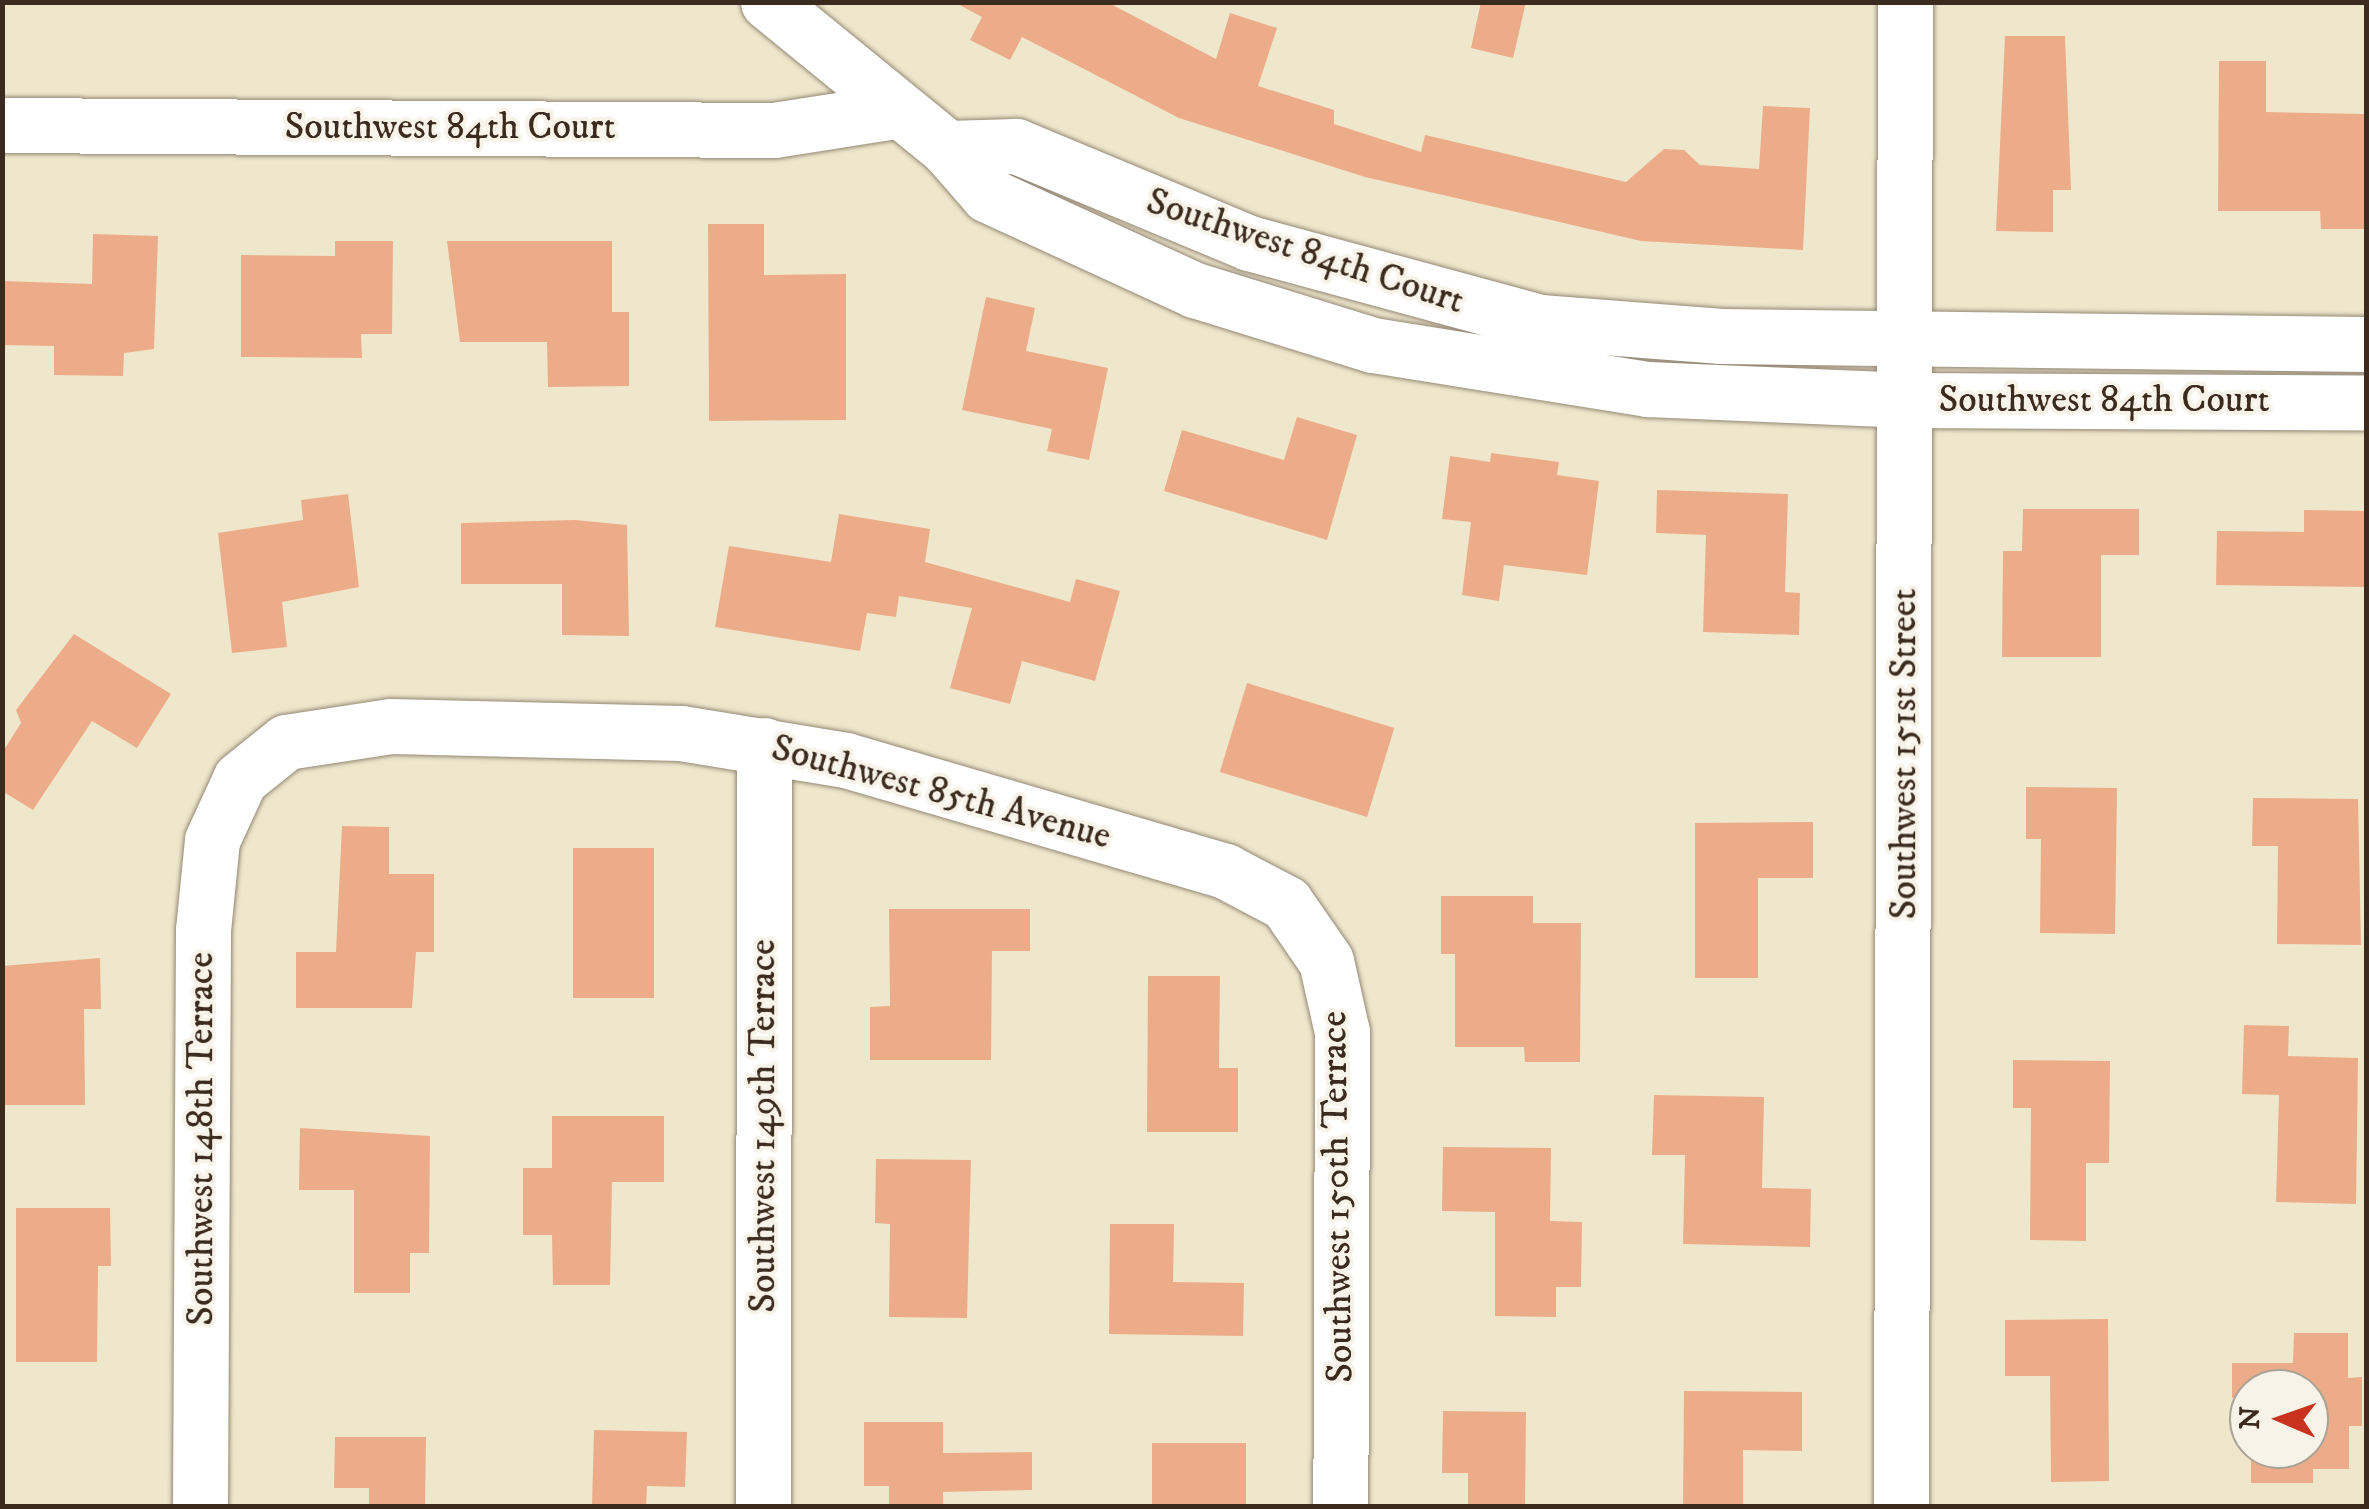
<!DOCTYPE html>
<style>
body{margin:0}
#map{position:relative;width:2369px;height:1509px;overflow:hidden;background:#eee7cc;font-family:"IM FELL DW Pica",serif}
div>[style]{position:absolute}
.building>*{inset:0;background:#edac89;transform-origin:0 0}
.roads{filter:drop-shadow(0 0 2px #948875) drop-shadow(0 0 2px #948875)}
.minor>*{height:55px;margin:-27.5px;padding:0 27.5px;transform-origin:27.5px;border-radius:27.5px;background:#fff}
span{translate:-50% -50%;white-space:nowrap;text-align:center;line-height:1.15;-webkit-text-stroke:8px #f7f3e8;paint-order:stroke}
.street-label{font-size:38px;color:#3b2a1e}
.frame{position:absolute;inset:0;border:5px solid #3b2a1e;pointer-events:none}
.north{position:absolute;left:2229px;top:1369px;width:100px;height:100px;box-sizing:border-box;background:#f7f3e8;border:2px solid #aca397;border-radius:50%;rotate:272deg;font-size:28px;font-weight:700;line-height:40px;text-align:center;color:#3b2a1e}
.north::after{content:'';display:block;margin:auto;width:35px;height:45px;background:#c8321e;clip-path:polygon(50% 0,100% 100%,50% 72%,0 100%)}
</style>
<div id="map">
<div class="building">
<i style="clip-path:polygon(954px 2px,1107px 2px,1216px 59px,1230px 13px,1277px 28px,1258px 86px,1334px 110px,1334px 124px,1421px 152px,1425px 135px,1626px 182px,1664px 149px,1684px 150px,1700px 165px,1759px 169px,1763px 106px,1810px 108px,1803px 250px,1641px 241px,1365px 177px,1179px 118px,1022px 37px,1010px 60px,970px 40px,982px 17px)"></i>
<i style="clip-path:polygon(1481px 2px,1526px 2px,1513px 58px,1471px 48px)"></i>
<i style="clip-path:polygon(2005px 36px,2065px 36px,2071px 190px,2053px 190px,2053px 232px,1996px 231px)"></i>
<i style="clip-path:polygon(2219px 61px,2266px 61px,2266px 112px,2366px 114px,2366px 229px,2321px 229px,2320px 211px,2218px 211px)"></i>
<i style="clip-path:polygon(708px 224px,764px 224px,764px 275px,846px 274px,846px 420px,709px 421px)"></i>
<i style="clip-path:polygon(93px 234px,158px 236px,154px 349px,124px 353px,123px 376px,54px 375px,54px 346px,2px 345px,2px 281px,92px 284px)"></i>
<i style="clip-path:polygon(335px 241px,393px 241px,392px 334px,361px 334px,362px 358px,241px 357px,241px 255px,335px 256px)"></i>
<i style="clip-path:polygon(447px 241px,612px 241px,612px 312px,629px 312px,629px 386px,548px 387px,547px 342px,460px 342px)"></i>
<i style="clip-path:polygon(986px 297px,1035px 308px,1026px 351px,1108px 368px,1089px 460px,1047px 451px,1052px 429px,962px 410px)"></i>
<i style="clip-path:polygon(1297px 417px,1357px 435px,1327px 540px,1164px 491px,1182px 430px,1284px 460px)"></i>
<i style="clip-path:polygon(1491px 453px,1559px 462px,1557px 475px,1599px 481px,1587px 575px,1504px 565px,1499px 601px,1462px 595px,1471px 522px,1442px 519px,1450px 456px,1490px 462px)"></i>
<i style="clip-path:polygon(1657px 490px,1788px 494px,1785px 592px,1800px 593px,1799px 635px,1703px 632px,1706px 535px,1656px 533px)"></i>
<i style="clip-path:polygon(348px 494px,359px 587px,282px 602px,287px 647px,232px 653px,218px 533px,303px 520px,301px 500px)"></i>
<i style="clip-path:polygon(2023px 509px,2139px 509px,2139px 555px,2101px 555px,2101px 657px,2002px 657px,2003px 551px,2022px 551px)"></i>
<i style="clip-path:polygon(2304px 510px,2366px 511px,2366px 587px,2216px 585px,2217px 531px,2304px 532px)"></i>
<i style="clip-path:polygon(839px 514px,930px 529px,925px 562px,1070px 602px,1076px 579px,1120px 591px,1095px 681px,1022px 661px,1010px 704px,950px 688px,972px 608px,899px 596px,896px 617px,867px 613px,860px 651px,715px 627px,729px 546px,831px 562px)"></i>
<i style="clip-path:polygon(575px 520px,627px 525px,629px 636px,562px 635px,562px 584px,461px 584px,461px 523px)"></i>
<i style="clip-path:polygon(74px 634px,171px 694px,137px 748px,92px 721px,33px 810px,2px 791px,2px 753px,21px 723px,16px 710px)"></i>
<i style="left:1247px;top:683px;width:154px;height:93px;rotate:17deg"></i>
<i style="clip-path:polygon(2026px 787px,2117px 788px,2115px 934px,2040px 933px,2041px 839px,2026px 839px)"></i>
<i style="clip-path:polygon(2253px 798px,2358px 799px,2361px 945px,2277px 944px,2278px 846px,2252px 846px)"></i>
<i style="clip-path:polygon(1813px 822px,1813px 878px,1758px 878px,1758px 978px,1695px 978px,1695px 823px)"></i>
<i style="clip-path:polygon(342px 826px,389px 827px,389px 874px,434px 874px,434px 952px,416px 952px,412px 1008px,296px 1008px,296px 952px,336px 952px)"></i>
<i style="left:573px;top:848px;width:81px;height:150px"></i>
<i style="clip-path:polygon(1441px 896px,1533px 896px,1533px 923px,1581px 923px,1580px 1062px,1525px 1062px,1524px 1047px,1455px 1047px,1455px 954px,1441px 954px)"></i>
<i style="clip-path:polygon(889px 909px,1030px 909px,1030px 951px,992px 951px,991px 1060px,870px 1060px,870px 1007px,890px 1006px)"></i>
<i style="clip-path:polygon(100px 958px,101px 1009px,84px 1009px,85px 1105px,2px 1105px,2px 966px)"></i>
<i style="clip-path:polygon(1148px 976px,1220px 976px,1219px 1068px,1238px 1068px,1238px 1132px,1147px 1132px)"></i>
<i style="clip-path:polygon(2244px 1025px,2289px 1026px,2288px 1056px,2358px 1058px,2356px 1204px,2276px 1202px,2279px 1095px,2242px 1094px)"></i>
<i style="clip-path:polygon(2013px 1060px,2110px 1061px,2109px 1163px,2086px 1163px,2086px 1241px,2030px 1240px,2031px 1108px,2013px 1108px)"></i>
<i style="clip-path:polygon(1654px 1095px,1764px 1097px,1762px 1188px,1811px 1189px,1810px 1247px,1683px 1244px,1685px 1155px,1652px 1155px)"></i>
<i style="clip-path:polygon(552px 1116px,664px 1116px,664px 1182px,612px 1182px,610px 1285px,553px 1285px,552px 1235px,523px 1235px,523px 1168px,552px 1168px)"></i>
<i style="clip-path:polygon(300px 1128px,430px 1136px,429px 1253px,410px 1253px,410px 1293px,354px 1293px,354px 1190px,299px 1190px)"></i>
<i style="clip-path:polygon(1443px 1147px,1551px 1148px,1550px 1221px,1582px 1222px,1581px 1287px,1556px 1287px,1556px 1317px,1495px 1316px,1495px 1212px,1442px 1211px)"></i>
<i style="clip-path:polygon(876px 1159px,971px 1160px,967px 1318px,889px 1317px,890px 1224px,875px 1223px)"></i>
<i style="clip-path:polygon(16px 1208px,110px 1208px,111px 1266px,98px 1266px,97px 1362px,16px 1362px)"></i>
<i style="clip-path:polygon(1110px 1224px,1174px 1224px,1173px 1282px,1244px 1283px,1243px 1336px,1109px 1334px)"></i>
<i style="clip-path:polygon(2108px 1319px,2109px 1481px,2051px 1482px,2050px 1376px,2005px 1376px,2005px 1320px)"></i>
<i style="clip-path:polygon(2294px 1333px,2348px 1333px,2348px 1378px,2362px 1377px,2362px 1426px,2349px 1426px,2349px 1469px,2313px 1469px,2313px 1483px,2251px 1483px,2251px 1449px,2309px 1449px,2309px 1389px,2232px 1398px,2232px 1363px,2293px 1363px)"></i>
<i style="clip-path:polygon(1684px 1391px,1802px 1392px,1802px 1451px,1743px 1450px,1743px 1506px,1683px 1506px)"></i>
<i style="clip-path:polygon(1443px 1411px,1526px 1412px,1525px 1506px,1468px 1506px,1468px 1473px,1442px 1473px)"></i>
<i style="clip-path:polygon(864px 1422px,943px 1422px,943px 1453px,1032px 1452px,1032px 1490px,943px 1492px,943px 1506px,889px 1506px,889px 1486px,864px 1486px)"></i>
<i style="clip-path:polygon(594px 1430px,687px 1432px,685px 1487px,647px 1486px,646px 1506px,592px 1506px)"></i>
<i style="clip-path:polygon(335px 1437px,426px 1437px,425px 1506px,369px 1506px,369px 1488px,334px 1488px)"></i>
<i style="left:1152px;top:1443px;width:94px;height:63px"></i>
</div>
<div class="roads">
<div class="minor">
<i style="left:768px;top:2px;width:231px;rotate:39.2deg"></i>
<i style="left:947px;top:148px;width:62px;rotate:48.9deg"></i>
<i style="left:988px;top:195px;width:228px;rotate:24.7deg"></i>
<i style="left:1195px;top:290px;width:186px;rotate:17.2deg"></i>
<i style="left:1373px;top:345px;width:278px;rotate:9.1deg"></i>
<i style="left:1647px;top:389px;width:261px;rotate:2.4deg"></i>
<i style="left:1908px;top:400px;width:458px;rotate:0.3deg"></i>
<i style="left:2px;top:125px;width:772px;rotate:0.37deg"></i>
<i style="left:774px;top:130px;width:122px;rotate:-8.9deg"></i>
<i style="left:947px;top:148px;width:69px;rotate:-1.7deg"></i>
<i style="left:1016px;top:146px;width:252px;rotate:22.6deg"></i>
<i style="left:1249px;top:243px;width:302px;rotate:15.2deg"></i>
<i style="left:1540px;top:322px;width:182px;rotate:4.4deg"></i>
<i style="left:1721px;top:336px;width:645px;rotate:0.71deg"></i>
<i style="left:200px;top:1506px;width:576px;rotate:-89.7deg"></i>
<i style="left:203px;top:930px;width:90px;rotate:-84.3deg"></i>
<i style="left:212px;top:840px;width:67px;rotate:-65.3deg"></i>
<i style="left:240px;top:779px;width:59px;rotate:-38.8deg"></i>
<i style="left:286px;top:742px;width:106px;rotate:-8.7deg"></i>
<i style="left:391px;top:726px;width:290px;rotate:1.4deg"></i>
<i style="left:681px;top:733px;width:167px;rotate:9.3deg"></i>
<i style="left:846px;top:760px;width:395px;rotate:16.3deg"></i>
<i style="left:1225px;top:871px;width:69px;rotate:27.7deg"></i>
<i style="left:1286px;top:903px;width:70px;rotate:55.4deg"></i>
<i style="left:1326px;top:961px;width:73px;rotate:77.3deg"></i>
<i style="left:1342px;top:1032px;width:474px;rotate:90.2deg"></i>
<i style="left:763px;top:1506px;width:761px;rotate:-89.92deg"></i>
<i style="left:1901px;top:1506px;width:1504px;rotate:-89.85deg"></i>
</div>
</div>
<div class="street-label">
<span style="left:450px;top:128px">Southwest 84th Court</span>
<span style="left:1305px;top:252px;rotate:18deg">Southwest 84th Court</span>
<span style="left:2104px;top:401px">Southwest 84th Court</span>
<span style="left:1905px;top:754px;rotate:-90deg">Southwest 151st Street</span>
<span style="left:941px;top:793px;rotate:15deg">Southwest 85th Avenue</span>
<span style="left:764px;top:1126px;rotate:-90deg">Southwest 149th Terrace</span>
<span style="left:202px;top:1139px;rotate:-90deg">Southwest 148th Terrace</span>
<span style="left:1338px;top:1197px;rotate:-91deg">Southwest 150th Terrace</span>
</div>
<div class="frame"></div>
<div class="north">N</div>
</div>
